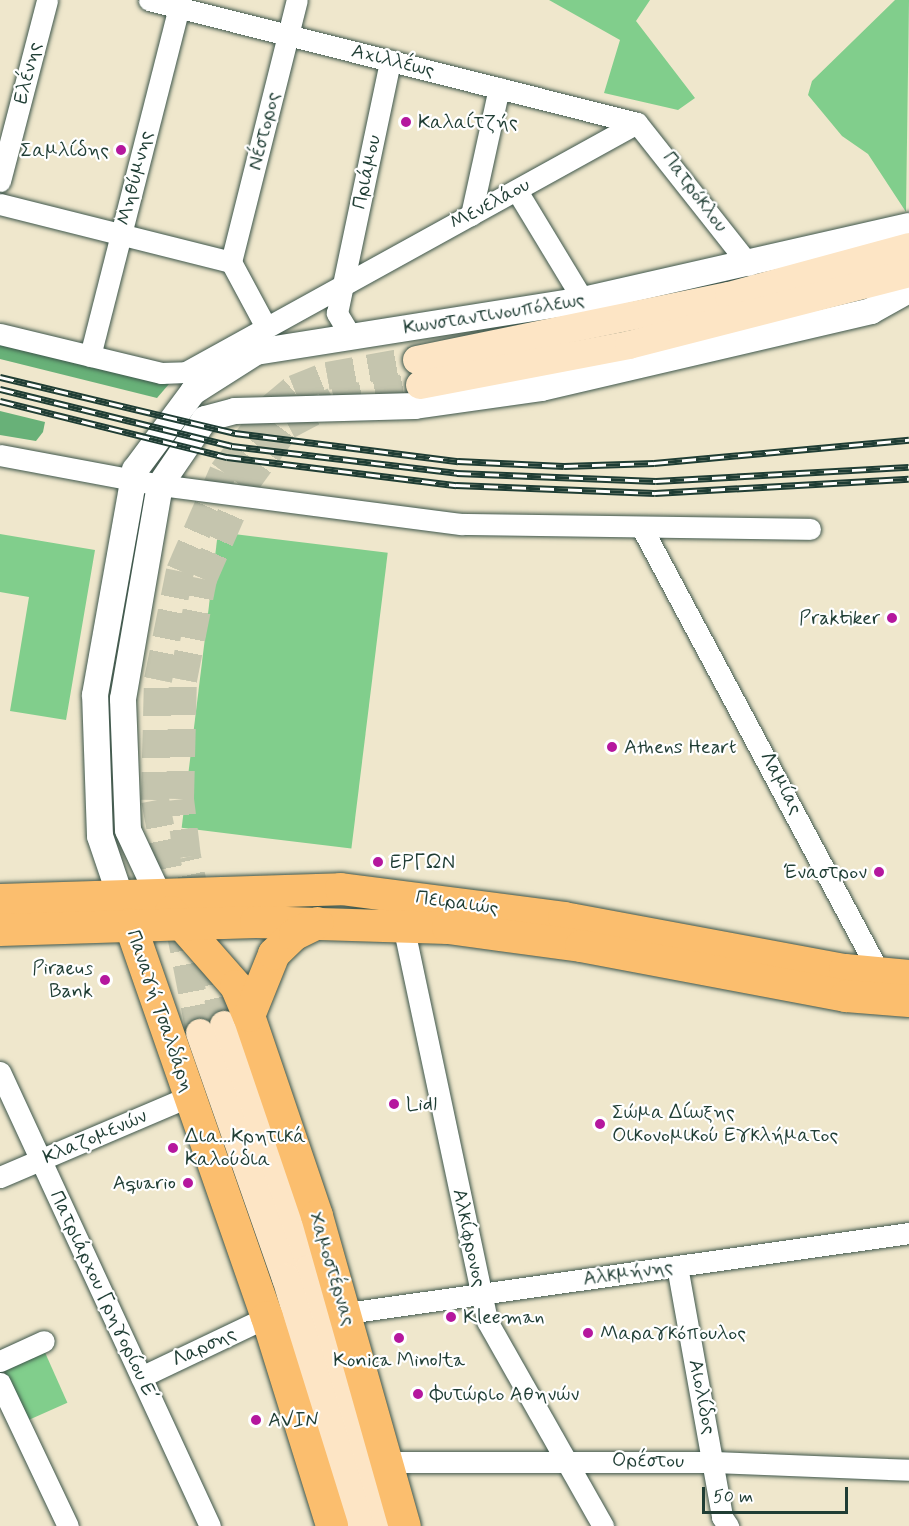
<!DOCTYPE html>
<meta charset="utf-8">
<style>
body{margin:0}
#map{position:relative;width:909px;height:1526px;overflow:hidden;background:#efe7cc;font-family:Mynerve,sans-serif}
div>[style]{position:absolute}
.green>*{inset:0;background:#81ce8c;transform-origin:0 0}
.forest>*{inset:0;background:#68b178}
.secondary-tunnel>*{height:28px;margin-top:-14px;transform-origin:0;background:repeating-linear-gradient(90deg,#c5c5ae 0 28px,transparent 0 42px)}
.roads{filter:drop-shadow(0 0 2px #3e564b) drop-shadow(0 0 2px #3e564b)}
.minor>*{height:21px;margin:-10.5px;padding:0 10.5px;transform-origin:10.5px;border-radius:10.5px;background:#fff}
.tertiary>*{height:26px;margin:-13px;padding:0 13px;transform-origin:13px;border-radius:13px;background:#fff}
.secondary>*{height:28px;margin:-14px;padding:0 14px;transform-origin:14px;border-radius:14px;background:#fde5c5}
.primary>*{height:32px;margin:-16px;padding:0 16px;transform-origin:16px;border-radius:16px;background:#fbbe6e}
.rail>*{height:7px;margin-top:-3.5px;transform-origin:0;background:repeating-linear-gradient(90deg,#fff 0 14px,#1f3d34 0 28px);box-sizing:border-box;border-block:2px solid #1f3d34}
.dots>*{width:16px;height:16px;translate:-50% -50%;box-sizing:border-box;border:3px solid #fff;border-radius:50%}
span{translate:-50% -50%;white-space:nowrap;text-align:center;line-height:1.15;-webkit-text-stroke:4.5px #fff;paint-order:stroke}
.street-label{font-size:20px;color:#1f3d34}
.poi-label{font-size:20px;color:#1f3d34}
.left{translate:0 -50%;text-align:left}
.right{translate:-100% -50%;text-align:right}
.scale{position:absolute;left:702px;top:1487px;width:146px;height:27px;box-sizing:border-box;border:3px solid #1f3d34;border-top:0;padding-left:8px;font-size:18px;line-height:21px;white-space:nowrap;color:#1f3d34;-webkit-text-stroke:4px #fff;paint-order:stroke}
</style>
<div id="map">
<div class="green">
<i style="clip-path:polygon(549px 0,650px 0,636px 21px,695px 98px,678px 110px,604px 93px,620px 40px)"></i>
<i style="clip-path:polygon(895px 0,909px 0,906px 212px,868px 154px,842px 136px,808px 95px,812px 81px)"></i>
<i style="left:218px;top:532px;width:171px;height:298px;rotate:7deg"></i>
<i style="clip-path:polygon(0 534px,95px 550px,66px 720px,10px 711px,29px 597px,0 592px)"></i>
<i style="left:43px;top:1348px;width:60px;height:45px;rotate:66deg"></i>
</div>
<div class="forest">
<i style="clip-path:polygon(0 337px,165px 379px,169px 384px,157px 398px,0 359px)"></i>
<i style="clip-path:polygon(0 411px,45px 422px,43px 432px,36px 441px,0 435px)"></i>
</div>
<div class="secondary-tunnel">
<i style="left:224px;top:1025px;width:172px;rotate:-102.4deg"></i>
<i style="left:187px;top:857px;width:58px;rotate:-96.9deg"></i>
<i style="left:180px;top:799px;width:119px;rotate:-88.6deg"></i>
<i style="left:183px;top:680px;width:103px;rotate:-78.8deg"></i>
<i style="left:203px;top:579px;width:100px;rotate:-66.5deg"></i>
<i style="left:243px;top:487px;width:77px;rotate:-54deg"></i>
<i style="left:288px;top:425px;width:52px;rotate:-27.6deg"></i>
<i style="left:334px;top:401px;width:87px;rotate:-10.5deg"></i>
<i style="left:200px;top:1033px;width:237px;rotate:-100.9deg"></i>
<i style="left:155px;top:800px;width:120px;rotate:-88.6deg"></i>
<i style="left:158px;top:680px;width:111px;rotate:-78.6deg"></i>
<i style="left:180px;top:571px;width:108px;rotate:-66.5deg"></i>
<i style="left:223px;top:472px;width:80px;rotate:-53.1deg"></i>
<i style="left:271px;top:408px;width:30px;rotate:-40deg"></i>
<i style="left:294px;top:389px;width:35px;rotate:-22deg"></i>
<i style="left:327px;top:376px;width:91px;rotate:-10.1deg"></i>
</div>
<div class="roads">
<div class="minor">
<i style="left:149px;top:0;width:503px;rotate:14.15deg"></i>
<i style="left:637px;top:123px;width:181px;rotate:51.7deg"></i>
<i style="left:0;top:181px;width:187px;rotate:-75.4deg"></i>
<i style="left:517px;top:191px;width:127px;rotate:58.8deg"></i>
<i style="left:0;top:204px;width:238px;rotate:14.1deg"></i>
<i style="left:231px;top:262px;width:74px;rotate:61.7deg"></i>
<i style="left:471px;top:215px;width:130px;rotate:-77.6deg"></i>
<i style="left:231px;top:262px;width:270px;rotate:-75.9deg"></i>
<i style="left:0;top:334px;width:166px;rotate:13.6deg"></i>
<i style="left:161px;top:373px;width:25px;rotate:-2deg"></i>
<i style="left:186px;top:372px;width:515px;rotate:-28.9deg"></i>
<i style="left:350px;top:335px;width:26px;rotate:-121deg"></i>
<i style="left:337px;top:313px;width:258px;rotate:-78.1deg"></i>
<i style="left:90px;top:356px;width:367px;rotate:-75.7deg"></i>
<i style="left:0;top:455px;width:163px;rotate:10.6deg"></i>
<i style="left:160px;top:485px;width:304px;rotate:7.4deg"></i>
<i style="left:461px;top:524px;width:349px;rotate:0.8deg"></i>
<i style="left:643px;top:530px;width:503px;rotate:61.91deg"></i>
<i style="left:403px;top:925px;width:405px;rotate:78deg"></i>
<i style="left:487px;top:1321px;width:236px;rotate:60.5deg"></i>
<i style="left:0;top:1072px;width:500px;rotate:65.18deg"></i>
<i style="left:0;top:1177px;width:207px;rotate:-23.1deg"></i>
<i style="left:677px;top:1266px;width:255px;rotate:79.8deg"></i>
<i style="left:722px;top:1517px;width:11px;rotate:56deg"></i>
<i style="left:347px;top:1313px;width:568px;rotate:-8.1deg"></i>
<i style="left:0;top:1361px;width:48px;rotate:-24.4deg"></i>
<i style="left:141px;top:1377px;width:140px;rotate:-25.5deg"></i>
<i style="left:0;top:1383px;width:158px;rotate:64.6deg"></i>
<i style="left:387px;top:1462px;width:327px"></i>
<i style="left:714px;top:1462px;width:195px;rotate:2.3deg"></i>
</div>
<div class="tertiary">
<i style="left:157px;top:892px;width:68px;rotate:-115.1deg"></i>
<i style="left:128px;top:830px;width:131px;rotate:-92.2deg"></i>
<i style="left:123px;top:699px;width:217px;rotate:-80.2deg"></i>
<i style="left:160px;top:485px;width:80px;rotate:-55.7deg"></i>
<i style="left:205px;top:419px;width:31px;rotate:-15deg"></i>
<i style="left:235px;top:411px;width:180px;rotate:-1.6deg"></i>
<i style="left:415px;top:406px;width:127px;rotate:-8.1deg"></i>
<i style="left:541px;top:388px;width:339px;rotate:-13.1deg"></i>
<i style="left:871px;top:311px;width:43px;rotate:-28.9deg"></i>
<i style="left:126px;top:913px;width:81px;rotate:-108.7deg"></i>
<i style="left:100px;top:836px;width:141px;rotate:-92deg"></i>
<i style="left:95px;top:695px;width:229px;rotate:-79.9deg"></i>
<i style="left:135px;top:470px;width:97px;rotate:-53.4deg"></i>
<i style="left:193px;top:392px;width:75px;rotate:-32.4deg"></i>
<i style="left:256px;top:352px;width:331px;rotate:-9deg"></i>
<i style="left:583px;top:300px;width:334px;rotate:-12.8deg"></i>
</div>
<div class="secondary">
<i style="left:417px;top:360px;width:318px;rotate:-11.6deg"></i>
<i style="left:729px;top:296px;width:187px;rotate:-15.2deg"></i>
<i style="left:420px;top:385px;width:213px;rotate:-10.8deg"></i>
<i style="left:629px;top:345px;width:289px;rotate:-14.4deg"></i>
<i style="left:224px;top:1025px;width:258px;rotate:70.8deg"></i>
<i style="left:309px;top:1269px;width:268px;rotate:73.3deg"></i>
<i style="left:200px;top:1033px;width:260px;rotate:70.7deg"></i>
<i style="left:286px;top:1278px;width:259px;rotate:73.4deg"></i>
</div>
<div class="primary">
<i style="left:0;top:900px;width:341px;rotate:-1.8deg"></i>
<i style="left:341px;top:889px;width:225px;rotate:7.4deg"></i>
<i style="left:564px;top:918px;width:286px;rotate:10.5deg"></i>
<i style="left:845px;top:970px;width:64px;rotate:5.4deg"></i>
<i style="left:171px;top:912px;width:98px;rotate:48.7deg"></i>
<i style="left:236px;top:986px;width:33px;rotate:67deg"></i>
<i style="left:249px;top:1016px;width:211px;rotate:71.2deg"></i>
<i style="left:317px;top:1216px;width:322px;rotate:74.2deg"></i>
<i style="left:130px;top:924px;width:416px;rotate:70.8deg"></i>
<i style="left:267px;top:1317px;width:219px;rotate:72.7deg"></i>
<i style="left:0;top:930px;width:256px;rotate:-1.8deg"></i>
<i style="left:256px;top:922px;width:192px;rotate:1.8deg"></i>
<i style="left:448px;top:928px;width:134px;rotate:7.7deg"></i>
<i style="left:581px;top:946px;width:270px;rotate:10.7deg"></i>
<i style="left:846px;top:996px;width:63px;rotate:4.5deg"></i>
<i style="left:249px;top:1016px;width:67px;rotate:-68deg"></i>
<i style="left:274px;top:954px;width:29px;rotate:-44deg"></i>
<i style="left:295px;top:934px;width:25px;rotate:-26deg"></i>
</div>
</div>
<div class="rail">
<i style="left:0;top:377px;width:242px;rotate:13.4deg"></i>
<i style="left:235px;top:433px;width:225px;rotate:7.2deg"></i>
<i style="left:458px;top:461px;width:106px;rotate:2.7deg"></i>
<i style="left:564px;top:466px;width:90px;rotate:-1.9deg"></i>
<i style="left:654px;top:463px;width:256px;rotate:-5.2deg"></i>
<i style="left:0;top:389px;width:239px;rotate:13.8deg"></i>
<i style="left:232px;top:446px;width:227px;rotate:6.8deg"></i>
<i style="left:457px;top:473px;width:199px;rotate:2.3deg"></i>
<i style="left:656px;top:481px;width:253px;rotate:-3.2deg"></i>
<i style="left:0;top:401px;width:234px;rotate:13.9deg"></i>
<i style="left:227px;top:457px;width:231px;rotate:7deg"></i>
<i style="left:456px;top:485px;width:199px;rotate:2.3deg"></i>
<i style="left:655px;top:493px;width:254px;rotate:-3.2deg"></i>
</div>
<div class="dots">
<i style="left:406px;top:122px;background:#b5179e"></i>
<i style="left:121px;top:150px;background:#b5179e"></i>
<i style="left:892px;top:618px;background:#b5179e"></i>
<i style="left:612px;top:747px;background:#b5179e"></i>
<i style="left:378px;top:862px;background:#b5179e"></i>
<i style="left:879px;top:872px;background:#b5179e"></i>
<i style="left:105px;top:980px;background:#b5179e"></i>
<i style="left:394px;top:1104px;background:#b5179e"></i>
<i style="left:600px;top:1124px;background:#b5179e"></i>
<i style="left:173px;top:1148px;background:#b5179e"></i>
<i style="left:188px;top:1183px;background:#b5179e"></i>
<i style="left:451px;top:1317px;background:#b5179e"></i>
<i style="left:588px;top:1333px;background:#b5179e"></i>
<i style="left:399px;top:1338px;background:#b5179e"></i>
<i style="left:418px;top:1394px;background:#b5179e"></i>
<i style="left:256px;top:1420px;background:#b5179e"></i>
</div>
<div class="street-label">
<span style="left:393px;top:61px;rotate:14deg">Αχιλλέως</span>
<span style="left:28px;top:73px;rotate:-76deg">Ελένης</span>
<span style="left:264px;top:131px;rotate:-76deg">Νέστορος</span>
<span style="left:367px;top:172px;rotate:-78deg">Πριάμου</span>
<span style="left:135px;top:178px;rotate:-76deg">Μηθύμνης</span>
<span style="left:695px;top:192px;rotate:53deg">Πατρόκλου</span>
<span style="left:490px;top:204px;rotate:-28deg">Μενελάου</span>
<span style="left:494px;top:314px;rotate:-9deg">Κωνσταντινουπόλεως</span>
<span style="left:781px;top:783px;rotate:62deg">Λαμίας</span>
<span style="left:457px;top:903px;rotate:8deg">Πειραιώς</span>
<span style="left:160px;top:1011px;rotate:71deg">Παναγή Τσαλδάρη</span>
<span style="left:95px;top:1137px;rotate:-23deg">Κλαζομενών</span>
<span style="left:469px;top:1238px;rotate:78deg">Αλκίφρονος</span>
<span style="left:332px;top:1269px;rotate:73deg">Χαμοστέρνας</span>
<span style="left:628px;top:1273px;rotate:-8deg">Αλκμήνης</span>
<span style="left:105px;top:1299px;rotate:65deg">Πατριάρχου Γρηγορίου Ε΄</span>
<span style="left:204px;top:1347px;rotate:-25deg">Λαρσης</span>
<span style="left:702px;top:1397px;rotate:79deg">Αιολίδος</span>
<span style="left:648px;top:1461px;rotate:1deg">Ορέστου</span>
</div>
<div class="poi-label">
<span class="left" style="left:418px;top:122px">Καλαίτζής</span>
<span class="right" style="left:109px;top:150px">Σαμλίδης</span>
<span class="right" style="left:880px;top:618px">Praktiker</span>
<span class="left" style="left:624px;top:747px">Athens Heart</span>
<span class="left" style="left:390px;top:862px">ΕΡΓΩΝ</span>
<span class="right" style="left:867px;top:872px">Έναστρον</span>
<span class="right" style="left:93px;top:980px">Piraeus<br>Bank</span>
<span class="left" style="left:406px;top:1104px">Lidl</span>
<span class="left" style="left:612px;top:1124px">Σώμα Δίωξης<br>Οικονομικού Εγκλήματος</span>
<span class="left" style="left:185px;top:1148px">Δια...Κρητικά<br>Καλούδια</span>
<span class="right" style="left:176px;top:1183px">Aquario</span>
<span class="left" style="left:463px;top:1317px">Kleeman</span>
<span class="left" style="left:600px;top:1333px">Μαραγκόπουλος</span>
<span style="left:399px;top:1360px">Konica Minolta</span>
<span class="left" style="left:430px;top:1394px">Φυτώριο Αθηνών</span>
<span class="left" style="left:268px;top:1420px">AVIN</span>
</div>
<div class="scale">50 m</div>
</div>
